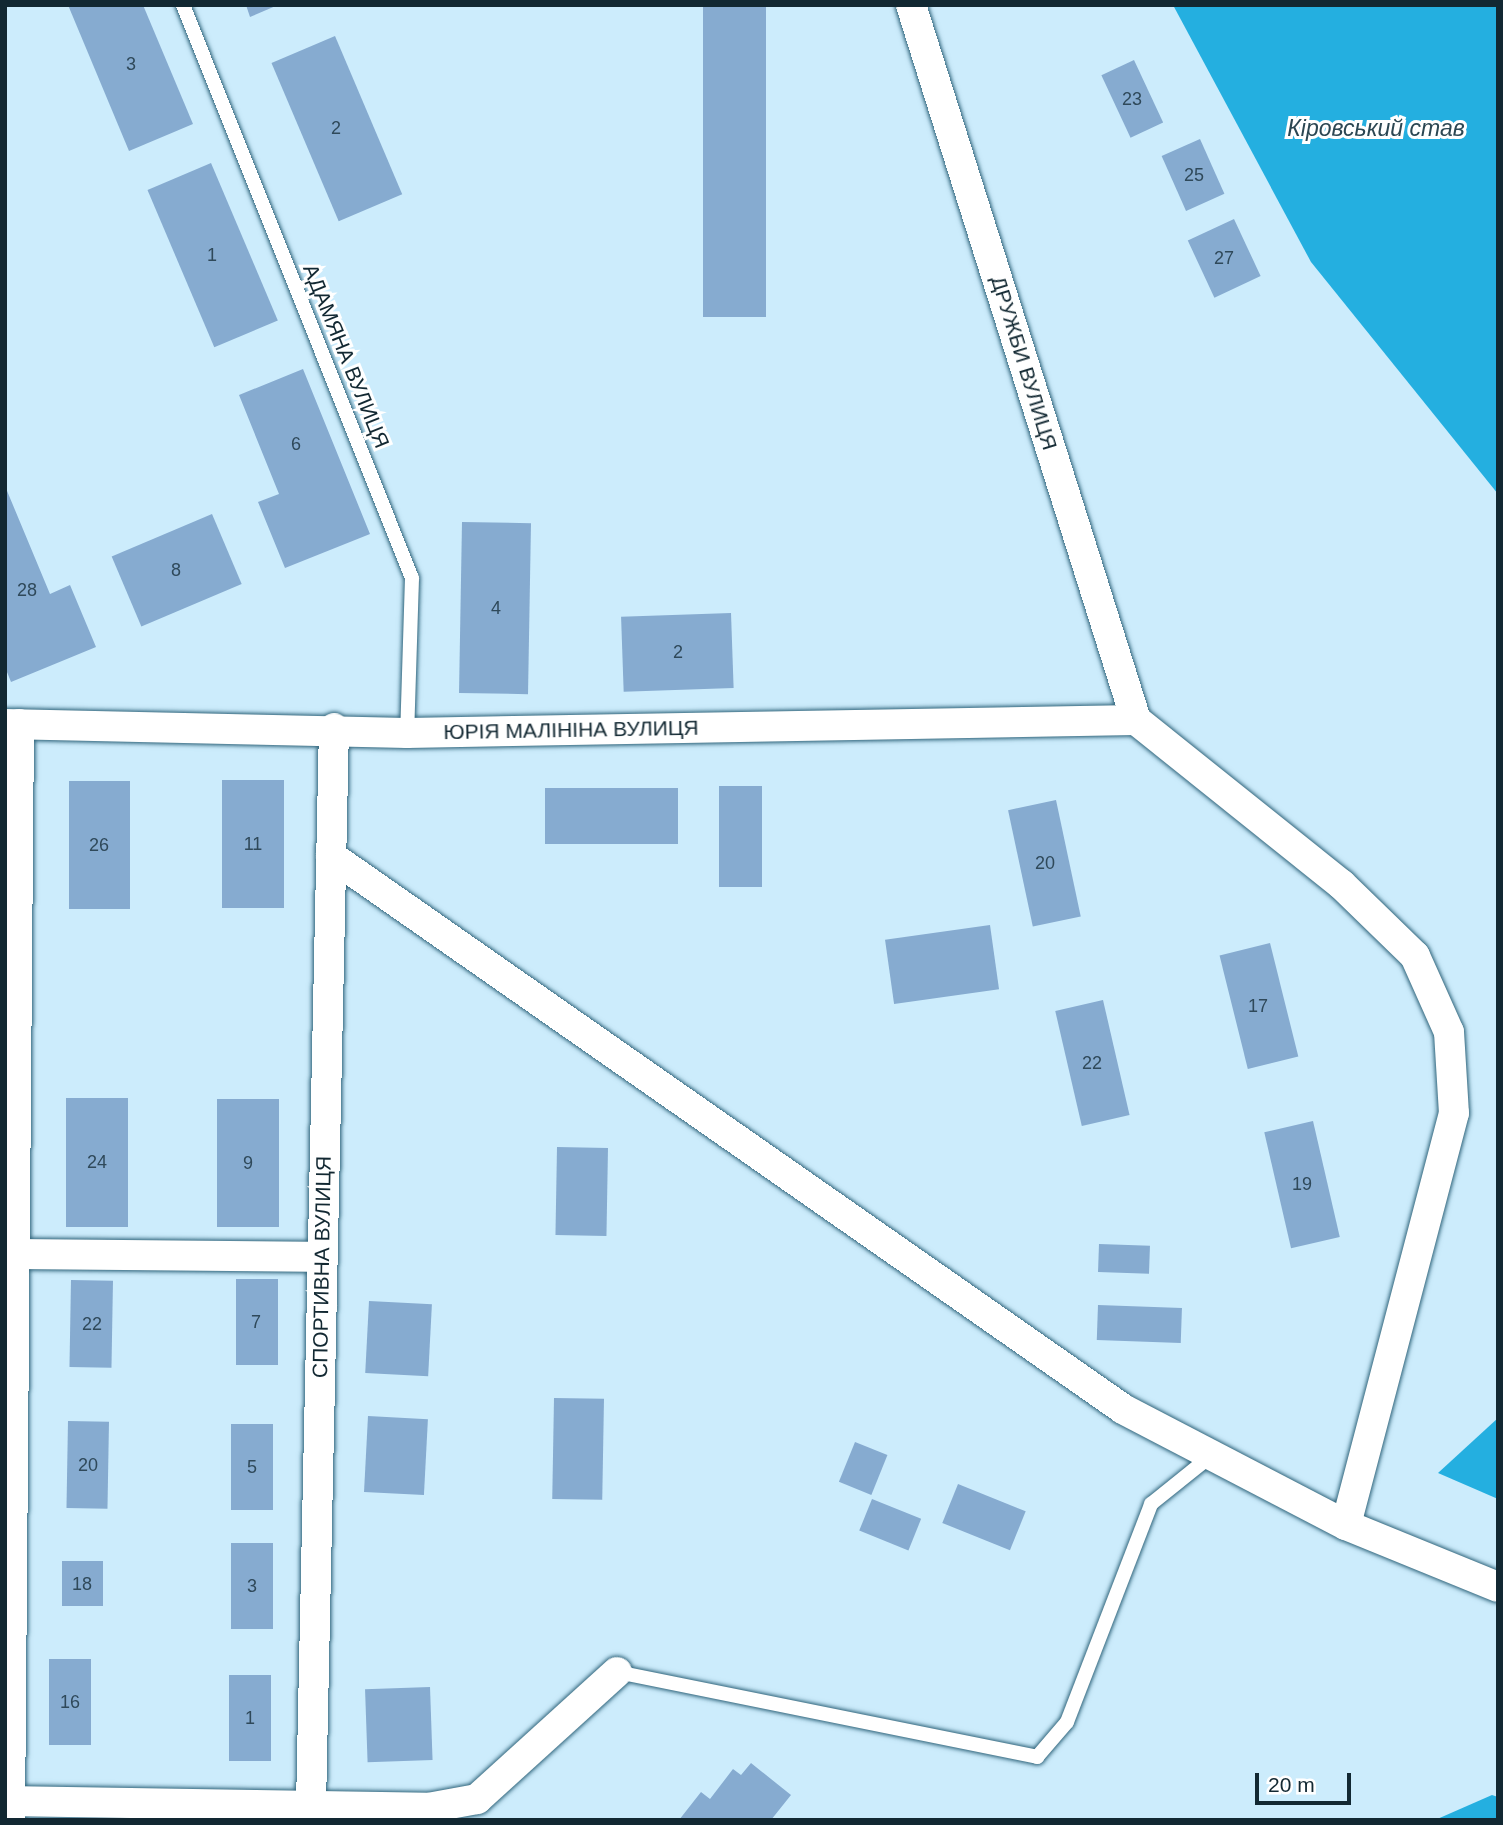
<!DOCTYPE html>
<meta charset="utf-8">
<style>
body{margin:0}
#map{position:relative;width:1503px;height:1825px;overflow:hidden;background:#ccecfc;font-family:Helvetica,sans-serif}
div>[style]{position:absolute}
.water>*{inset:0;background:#24afe0}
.building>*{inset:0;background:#86abd0;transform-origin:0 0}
.roads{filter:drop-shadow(0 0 2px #30657c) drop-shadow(0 0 2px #30657c)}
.service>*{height:14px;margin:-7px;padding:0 7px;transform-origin:7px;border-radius:7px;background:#fff}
.minor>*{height:30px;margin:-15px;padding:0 15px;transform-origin:15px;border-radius:15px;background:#fff}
span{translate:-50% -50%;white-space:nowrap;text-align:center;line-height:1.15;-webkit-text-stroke:6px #fff;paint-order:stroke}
.number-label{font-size:18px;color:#2f495a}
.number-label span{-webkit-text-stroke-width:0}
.street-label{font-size:21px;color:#122832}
.water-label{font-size:23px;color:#2c4753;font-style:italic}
.frame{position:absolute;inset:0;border:7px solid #122832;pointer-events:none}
.scale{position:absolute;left:1255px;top:1773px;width:96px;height:32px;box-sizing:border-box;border:4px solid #122832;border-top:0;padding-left:9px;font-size:21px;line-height:24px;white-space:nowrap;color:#122832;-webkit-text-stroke:5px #fff;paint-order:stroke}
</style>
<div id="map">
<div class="water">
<i style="clip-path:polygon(1173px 5px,1498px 5px,1498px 494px,1311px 262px)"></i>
<i style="clip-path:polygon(1498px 1418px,1498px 1499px,1438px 1473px)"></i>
<i style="clip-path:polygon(1492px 1795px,1498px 1797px,1498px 1820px,1435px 1820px)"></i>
</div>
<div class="building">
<i style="clip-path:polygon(68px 5px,143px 5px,193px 124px,129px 151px)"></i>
<i style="clip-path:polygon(246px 5px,278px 5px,250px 17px)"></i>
<i style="left:703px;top:5px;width:63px;height:312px"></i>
<i style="left:335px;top:36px;width:172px;height:69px;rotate:67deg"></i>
<i style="left:1134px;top:60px;width:69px;height:36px;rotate:65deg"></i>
<i style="left:1200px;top:139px;width:60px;height:42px;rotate:66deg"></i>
<i style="left:211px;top:163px;width:171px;height:69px;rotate:67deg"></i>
<i style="left:1234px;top:219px;width:63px;height:51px;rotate:65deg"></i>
<i style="clip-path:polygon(303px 369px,370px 534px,285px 568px,258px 502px,279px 494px,239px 395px)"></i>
<i style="clip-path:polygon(5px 486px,50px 594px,70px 585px,96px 647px,11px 682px,5px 667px)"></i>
<i style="left:212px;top:514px;width:76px;height:109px;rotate:67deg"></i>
<i style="left:462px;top:522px;width:69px;height:171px;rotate:1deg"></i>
<i style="left:731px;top:613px;width:75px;height:110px;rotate:88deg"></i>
<i style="left:222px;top:780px;width:62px;height:128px"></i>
<i style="left:69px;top:781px;width:61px;height:128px"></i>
<i style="left:719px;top:786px;width:43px;height:101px"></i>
<i style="left:545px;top:788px;width:133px;height:56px"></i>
<i style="left:1056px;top:800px;width:119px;height:49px;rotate:78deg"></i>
<i style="left:990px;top:925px;width:65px;height:106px;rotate:82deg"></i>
<i style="left:1270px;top:943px;width:117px;height:52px;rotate:76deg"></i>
<i style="left:1103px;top:1000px;width:118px;height:49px;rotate:77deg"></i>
<i style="left:66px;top:1098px;width:62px;height:129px"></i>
<i style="left:217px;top:1099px;width:62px;height:128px"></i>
<i style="left:1313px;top:1121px;width:119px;height:50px;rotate:77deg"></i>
<i style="left:557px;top:1147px;width:51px;height:88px;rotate:1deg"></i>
<i style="left:1099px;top:1244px;width:51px;height:28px;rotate:2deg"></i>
<i style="left:236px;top:1279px;width:42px;height:86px"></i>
<i style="left:71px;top:1280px;width:42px;height:87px;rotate:1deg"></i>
<i style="left:369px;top:1301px;width:63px;height:72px;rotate:3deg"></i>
<i style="left:1098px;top:1305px;width:84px;height:35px;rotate:2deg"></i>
<i style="left:554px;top:1398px;width:50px;height:101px;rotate:1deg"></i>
<i style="left:368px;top:1416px;width:60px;height:76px;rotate:3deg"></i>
<i style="left:68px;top:1421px;width:41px;height:87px;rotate:1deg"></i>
<i style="left:231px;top:1424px;width:42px;height:86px"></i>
<i style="left:855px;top:1442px;width:35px;height:43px;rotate:22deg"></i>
<i style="left:958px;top:1484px;width:73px;height:42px;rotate:22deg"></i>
<i style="left:872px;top:1499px;width:53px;height:34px;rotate:22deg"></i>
<i style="left:231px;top:1543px;width:42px;height:86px"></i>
<i style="left:62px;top:1561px;width:41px;height:45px"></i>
<i style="left:49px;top:1659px;width:42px;height:86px"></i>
<i style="left:229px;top:1675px;width:42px;height:86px"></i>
<i style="left:430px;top:1687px;width:73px;height:65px;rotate:88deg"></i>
<i style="clip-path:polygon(751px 1763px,791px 1795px,771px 1820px,679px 1820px,701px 1792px,710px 1799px,733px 1769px,741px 1775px)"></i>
</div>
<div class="roads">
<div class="service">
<i style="left:183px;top:5px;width:617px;rotate:68.22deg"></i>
<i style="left:412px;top:578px;width:155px;rotate:91.8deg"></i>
<i style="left:617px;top:1672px;width:429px;rotate:11.4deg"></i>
<i style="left:1037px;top:1757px;width:46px;rotate:-49.4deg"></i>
<i style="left:1067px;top:1722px;width:234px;rotate:-68.9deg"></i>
<i style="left:1151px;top:1504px;width:78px;rotate:-38.8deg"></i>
</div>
<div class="minor">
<i style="left:911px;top:5px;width:750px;rotate:72.53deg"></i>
<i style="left:1136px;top:720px;width:263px;rotate:38.7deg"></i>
<i style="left:1341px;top:884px;width:103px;rotate:44.2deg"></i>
<i style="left:1415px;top:956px;width:83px;rotate:65.9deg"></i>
<i style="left:1449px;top:1032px;width:81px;rotate:86.5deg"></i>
<i style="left:1454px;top:1113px;width:426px;rotate:104.7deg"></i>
<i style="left:1346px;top:1525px;width:164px;rotate:22.2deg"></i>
<i style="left:5px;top:724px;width:402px;rotate:1.3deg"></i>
<i style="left:407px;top:733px;width:729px;rotate:-1.02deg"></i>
<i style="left:331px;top:856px;width:966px;rotate:34.92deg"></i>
<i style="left:1123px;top:1409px;width:251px;rotate:27.5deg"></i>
<i style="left:5px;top:1254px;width:317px;rotate:0.5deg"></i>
<i style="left:5px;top:1801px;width:423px;rotate:0.9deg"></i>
<i style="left:428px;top:1808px;width:50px;rotate:-10.4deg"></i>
<i style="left:477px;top:1799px;width:189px;rotate:-42.2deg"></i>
<i style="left:311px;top:1806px;width:1078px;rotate:-88.78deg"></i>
<i style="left:10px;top:1820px;width:1096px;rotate:-89.53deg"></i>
</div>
</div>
<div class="number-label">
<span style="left:131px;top:64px">3</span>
<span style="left:1132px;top:99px">23</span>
<span style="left:336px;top:128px">2</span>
<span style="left:1194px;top:175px">25</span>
<span style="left:212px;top:255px">1</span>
<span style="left:1224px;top:258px">27</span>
<span style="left:296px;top:444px">6</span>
<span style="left:176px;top:570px">8</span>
<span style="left:27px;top:590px">28</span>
<span style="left:496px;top:608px">4</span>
<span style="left:678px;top:652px">2</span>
<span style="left:253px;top:844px">11</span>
<span style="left:99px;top:845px">26</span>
<span style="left:1045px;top:863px">20</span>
<span style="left:1258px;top:1006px">17</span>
<span style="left:1092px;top:1063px">22</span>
<span style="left:97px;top:1162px">24</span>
<span style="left:248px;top:1163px">9</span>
<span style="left:1302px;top:1184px">19</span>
<span style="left:256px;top:1322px">7</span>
<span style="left:92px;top:1324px">22</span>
<span style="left:88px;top:1465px">20</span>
<span style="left:252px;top:1467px">5</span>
<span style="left:82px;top:1584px">18</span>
<span style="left:252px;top:1586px">3</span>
<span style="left:70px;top:1702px">16</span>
<span style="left:250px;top:1718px">1</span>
</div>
<div class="street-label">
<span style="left:346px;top:356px;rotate:68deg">АДАМЯНА ВУЛИЦЯ</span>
<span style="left:1024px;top:363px;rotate:73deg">ДРУЖБИ ВУЛИЦЯ</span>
<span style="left:571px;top:730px;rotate:-1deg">ЮРІЯ МАЛІНІНА ВУЛИЦЯ</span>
<span style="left:322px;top:1267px;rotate:-89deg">СПОРТИВНА ВУЛИЦЯ</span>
</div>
<div class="water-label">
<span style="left:1376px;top:128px">Кіровський став</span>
</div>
<div class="frame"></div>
<div class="scale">20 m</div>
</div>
